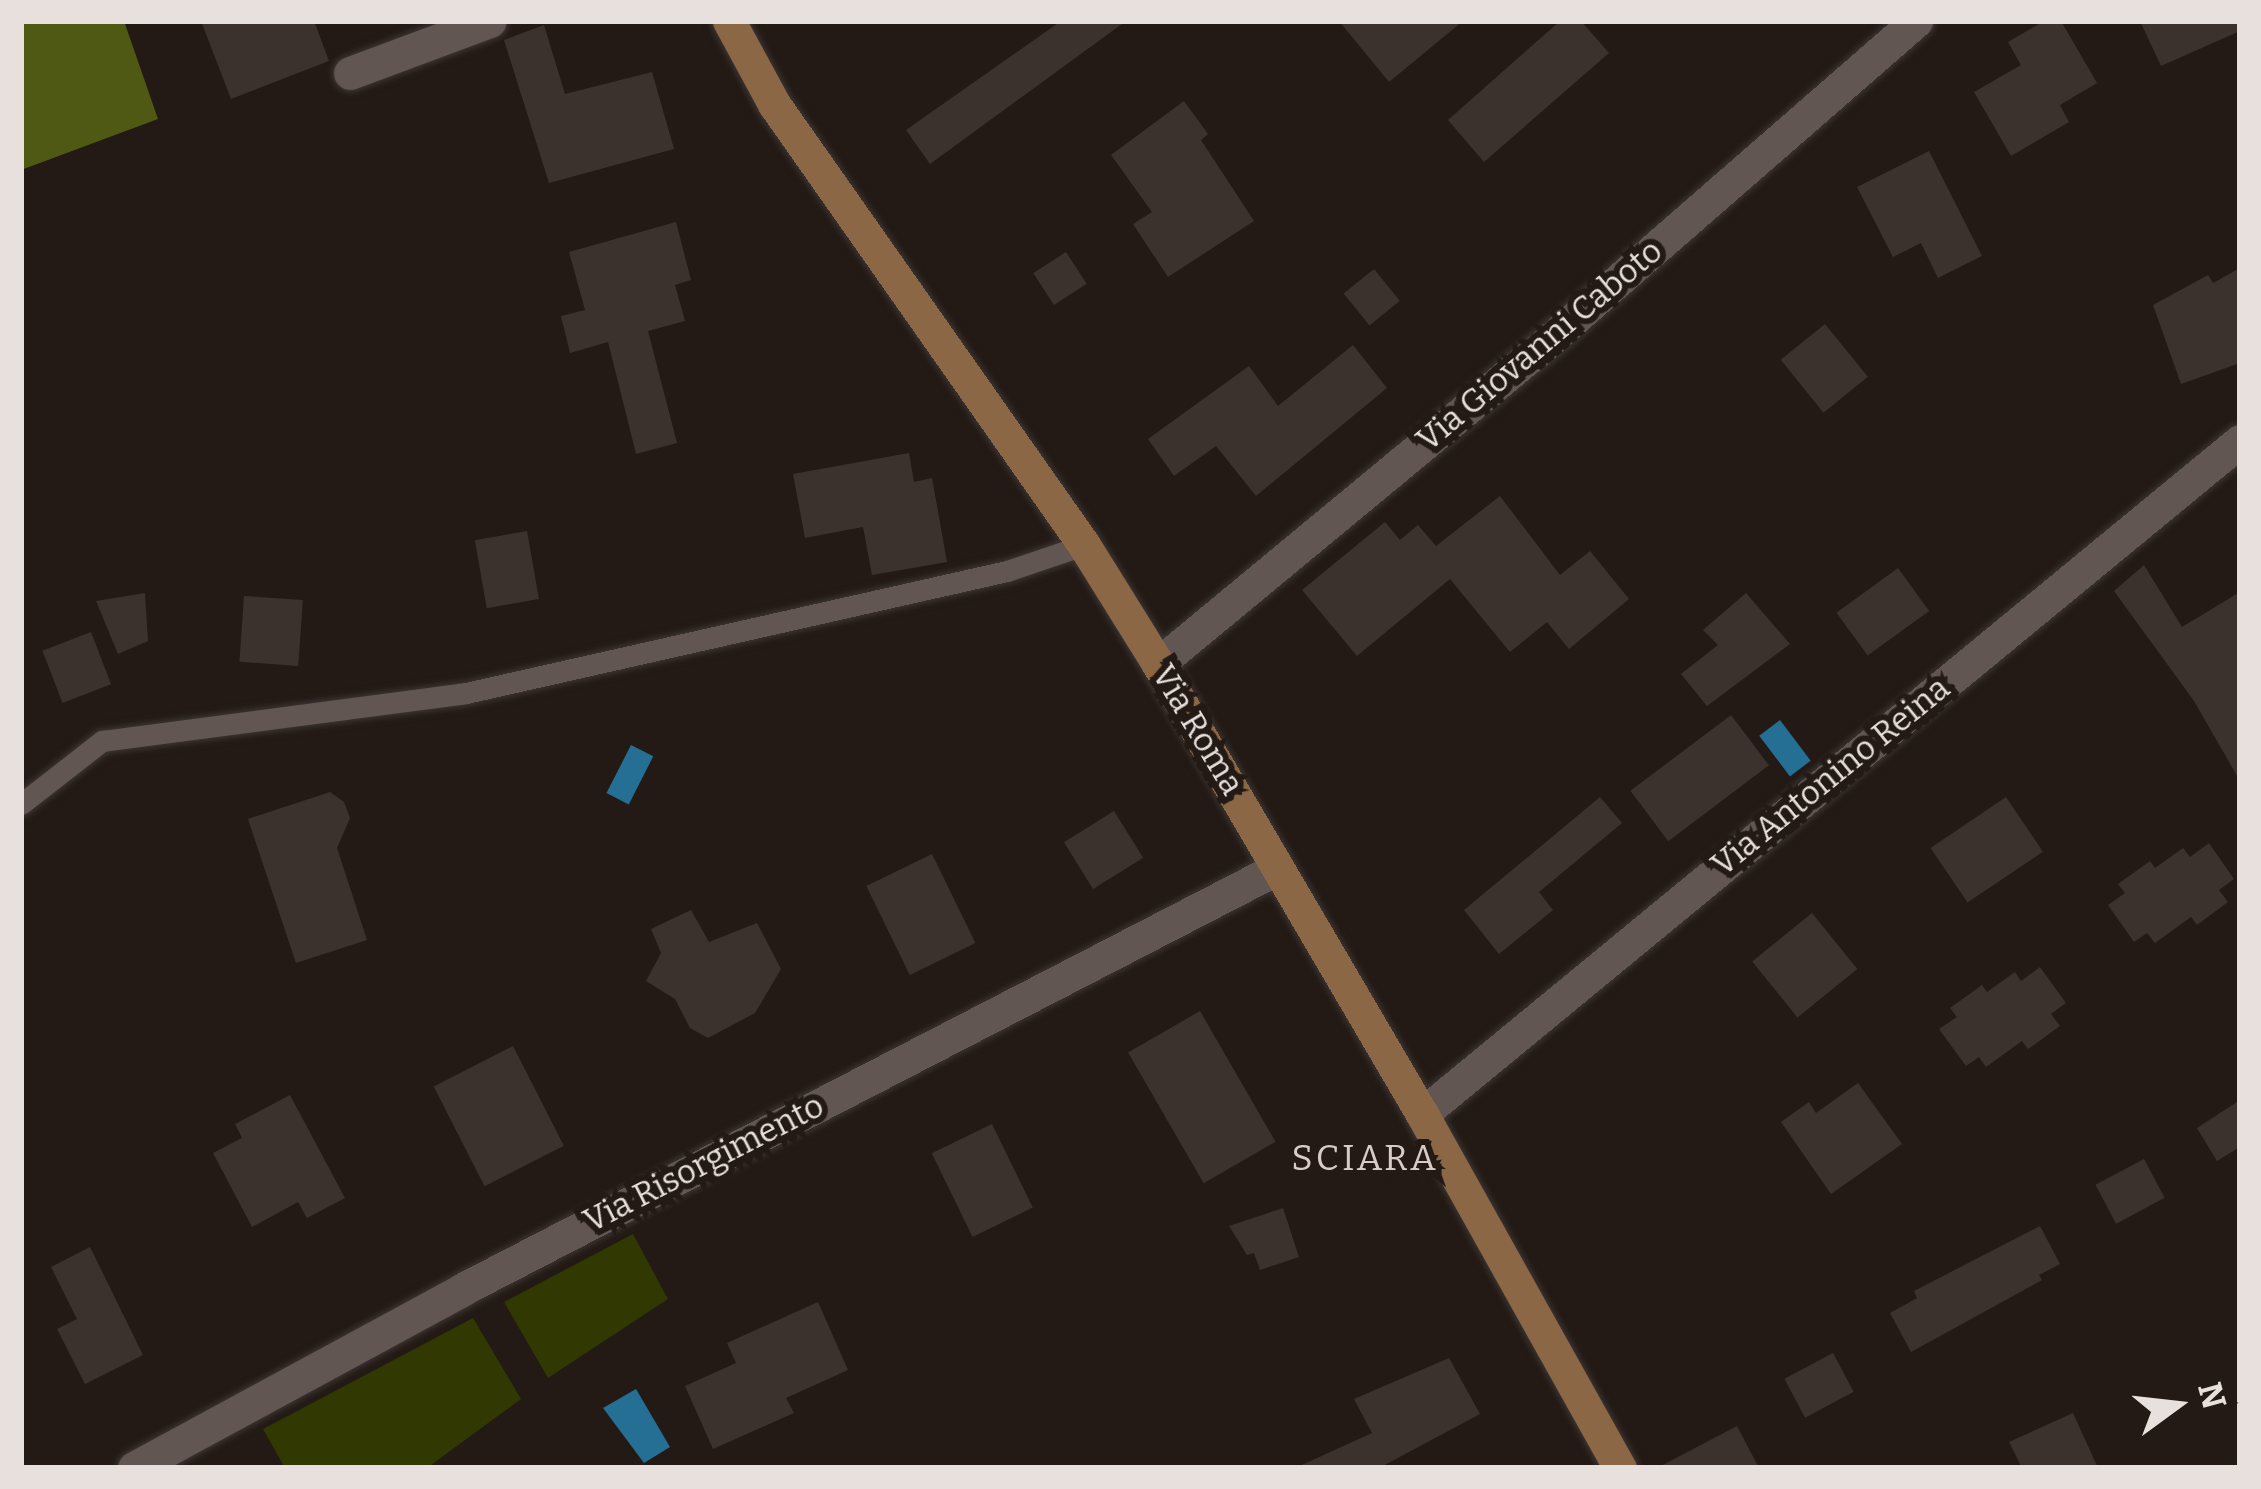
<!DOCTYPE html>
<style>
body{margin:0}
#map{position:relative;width:2261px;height:1489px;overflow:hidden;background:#231a15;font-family:Bitter,serif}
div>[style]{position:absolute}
.green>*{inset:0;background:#313801}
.forest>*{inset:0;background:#4f5913}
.water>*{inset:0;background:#246f93;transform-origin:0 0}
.building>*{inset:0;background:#3c322d;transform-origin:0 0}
.roads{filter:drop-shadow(0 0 3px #3c3533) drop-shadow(0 0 3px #3c3533)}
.service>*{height:21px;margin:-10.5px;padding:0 10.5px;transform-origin:10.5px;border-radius:10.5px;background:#615651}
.minor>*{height:33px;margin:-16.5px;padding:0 16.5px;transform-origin:16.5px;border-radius:16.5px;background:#615651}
.secondary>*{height:33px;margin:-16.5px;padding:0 16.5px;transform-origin:16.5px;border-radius:16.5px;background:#8c6746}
span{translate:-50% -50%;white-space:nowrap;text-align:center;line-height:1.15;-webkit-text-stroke:12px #231a15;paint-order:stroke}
.street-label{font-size:33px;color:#e7e0dd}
.neighbourhood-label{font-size:36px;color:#d9ccc6;letter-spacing:3px}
.frame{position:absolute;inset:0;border:24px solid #e7e0dd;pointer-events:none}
.north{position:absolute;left:2117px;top:1345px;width:120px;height:120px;-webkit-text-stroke:9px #231a15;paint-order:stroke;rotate:75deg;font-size:33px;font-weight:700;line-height:48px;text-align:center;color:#e7e0dd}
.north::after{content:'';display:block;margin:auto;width:42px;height:54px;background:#e7e0dd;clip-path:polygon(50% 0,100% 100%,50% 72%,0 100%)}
</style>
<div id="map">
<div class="green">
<i style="clip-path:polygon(633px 1234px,668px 1299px,548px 1378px,504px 1302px)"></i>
<i style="clip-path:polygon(473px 1318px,521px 1399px,427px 1468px,285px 1468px,263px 1429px)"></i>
</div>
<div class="forest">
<i style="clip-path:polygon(21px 21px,124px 21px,158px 119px,21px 170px)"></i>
</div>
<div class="water">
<i style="left:1780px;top:720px;width:51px;height:26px;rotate:53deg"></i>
<i style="left:631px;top:745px;width:25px;height:54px;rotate:27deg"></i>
<i style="clip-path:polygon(636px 1389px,670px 1447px,644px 1463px,603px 1408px)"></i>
</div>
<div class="building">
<i style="clip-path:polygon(201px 21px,314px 21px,329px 61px,231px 99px)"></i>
<i style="clip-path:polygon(1061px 21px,1126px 21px,930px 164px,906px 130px)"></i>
<i style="clip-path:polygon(1339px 21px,1463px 21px,1389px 82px)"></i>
<i style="clip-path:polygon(1560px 21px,1581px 21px,1609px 53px,1484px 162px,1448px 120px)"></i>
<i style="clip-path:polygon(2044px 21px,2061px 21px,2097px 83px,2060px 105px,2069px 122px,2011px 156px,1974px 92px,2021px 65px,2008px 42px)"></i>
<i style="clip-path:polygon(2140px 21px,2240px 21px,2240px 31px,2161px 66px)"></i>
<i style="clip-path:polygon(544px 25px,565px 94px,652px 72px,674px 149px,549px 183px,504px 40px)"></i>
<i style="clip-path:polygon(1184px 101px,1208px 134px,1201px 140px,1254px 221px,1168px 277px,1133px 224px,1152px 212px,1111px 155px)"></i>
<i style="clip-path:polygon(1929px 151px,1982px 256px,1938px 278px,1921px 243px,1893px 257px,1857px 187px)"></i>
<i style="clip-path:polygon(676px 222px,691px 280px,675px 285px,685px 321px,648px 331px,677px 443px,636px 454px,608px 342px,570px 353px,561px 316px,585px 310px,569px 252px)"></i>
<i style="left:1066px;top:252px;width:38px;height:39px;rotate:57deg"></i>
<i style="clip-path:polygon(2240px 268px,2240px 363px,2181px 384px,2153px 305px,2208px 275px,2213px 283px)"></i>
<i style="left:1374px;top:269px;width:41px;height:39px;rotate:51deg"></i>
<i style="left:1825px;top:324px;width:68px;height:57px;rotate:51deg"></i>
<i style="clip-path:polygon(1353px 345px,1387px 388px,1256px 496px,1216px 446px,1174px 476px,1148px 439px,1249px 366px,1278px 406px)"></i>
<i style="clip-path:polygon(909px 453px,914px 482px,932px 478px,947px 562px,872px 575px,863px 527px,805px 538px,793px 474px)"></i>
<i style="clip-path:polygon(1500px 496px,1560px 575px,1590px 551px,1629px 599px,1569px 649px,1547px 622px,1510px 652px,1450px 579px,1357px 656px,1302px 590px,1385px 522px,1400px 540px,1418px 525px,1436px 546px)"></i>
<i style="left:527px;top:531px;width:69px;height:53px;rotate:80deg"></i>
<i style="clip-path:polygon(2144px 565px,2182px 627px,2240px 592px,2240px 781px,2194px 701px,2114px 591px)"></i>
<i style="left:1898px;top:568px;width:53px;height:76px;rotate:54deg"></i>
<i style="clip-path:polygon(145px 593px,148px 641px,118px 654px,96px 601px)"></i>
<i style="clip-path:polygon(1746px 593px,1790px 644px,1707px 706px,1681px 674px,1718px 645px,1703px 630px)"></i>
<i style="left:244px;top:596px;width:59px;height:66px;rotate:4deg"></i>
<i style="left:91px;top:632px;width:56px;height:52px;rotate:69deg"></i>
<i style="left:1731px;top:715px;width:63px;height:126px;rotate:53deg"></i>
<i style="clip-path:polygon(330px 792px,344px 802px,350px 818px,337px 848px,367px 940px,296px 963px,248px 819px)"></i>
<i style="clip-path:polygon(1600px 797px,1622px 823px,1539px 892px,1553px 910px,1499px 954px,1464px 910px)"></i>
<i style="left:2006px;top:797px;width:66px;height:91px;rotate:56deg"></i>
<i style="left:1114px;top:811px;width:55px;height:59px;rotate:58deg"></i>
<i style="clip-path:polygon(2209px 843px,2234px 879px,2219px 890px,2228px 902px,2197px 925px,2191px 917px,2155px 943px,2147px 933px,2134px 942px,2108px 905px,2125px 893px,2118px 884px,2150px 861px,2155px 868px,2183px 848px,2190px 857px)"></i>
<i style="left:932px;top:854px;width:99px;height:73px;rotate:64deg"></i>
<i style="clip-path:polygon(691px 910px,709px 942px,757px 923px,781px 969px,755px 1013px,708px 1038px,690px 1028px,675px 999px,646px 981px,661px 953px,651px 929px)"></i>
<i style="left:1812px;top:913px;width:72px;height:77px;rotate:51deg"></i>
<i style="clip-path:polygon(2040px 967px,2066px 1003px,2051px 1014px,2060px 1026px,2028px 1049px,2022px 1041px,1986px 1067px,1979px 1057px,1966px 1066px,1939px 1029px,1957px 1017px,1950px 1008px,1982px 985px,1987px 992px,2015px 972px,2021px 981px)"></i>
<i style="left:1200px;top:1011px;width:151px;height:83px;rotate:60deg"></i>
<i style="left:513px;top:1046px;width:112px;height:89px;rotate:63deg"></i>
<i style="clip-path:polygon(1858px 1083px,1902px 1144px,1831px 1194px,1781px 1122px,1809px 1102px,1816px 1113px)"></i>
<i style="clip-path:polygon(290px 1095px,345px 1198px,307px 1218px,298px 1202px,252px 1227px,213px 1153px,242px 1138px,235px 1124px)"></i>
<i style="clip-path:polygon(2240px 1100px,2240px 1147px,2217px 1161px,2197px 1128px)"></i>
<i style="left:992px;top:1124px;width:93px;height:67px;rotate:64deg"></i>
<i style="left:2144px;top:1159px;width:44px;height:55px;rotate:62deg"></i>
<i style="clip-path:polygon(1283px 1208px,1299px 1257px,1260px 1270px,1254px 1253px,1247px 1255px,1229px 1226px)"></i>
<i style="clip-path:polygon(2040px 1226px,2060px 1264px,2039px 1275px,2042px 1280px,1911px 1352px,1890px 1313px,1917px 1298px,1914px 1291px)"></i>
<i style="clip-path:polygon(90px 1247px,143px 1355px,85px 1384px,57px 1329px,77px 1319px,51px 1267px)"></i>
<i style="clip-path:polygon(818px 1302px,848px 1370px,786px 1398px,794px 1413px,713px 1449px,685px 1386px,736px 1363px,727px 1343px)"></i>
<i style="left:1833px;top:1353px;width:44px;height:55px;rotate:62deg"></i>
<i style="clip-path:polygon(1449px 1358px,1480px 1414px,1379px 1468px,1295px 1468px,1372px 1433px,1354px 1399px)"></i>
<i style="clip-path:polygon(2073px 1413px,2098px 1468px,2022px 1468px,2009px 1442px)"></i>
<i style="clip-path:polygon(1737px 1426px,1759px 1468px,1657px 1468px)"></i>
</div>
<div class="roads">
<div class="service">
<i style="left:21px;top:804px;width:103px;rotate:-37.9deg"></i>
<i style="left:102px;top:741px;width:367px;rotate:-7.5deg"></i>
<i style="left:466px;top:693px;width:555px;rotate:-12.71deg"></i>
<i style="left:1007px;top:571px;width:81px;rotate:-18.7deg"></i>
</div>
<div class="minor">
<i style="left:350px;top:73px;width:149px;rotate:-20.4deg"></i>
<i style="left:1158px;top:664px;width:492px;rotate:-39.6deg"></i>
<i style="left:1537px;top:351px;width:503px;rotate:-41.05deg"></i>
<i style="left:1422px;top:1114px;width:1059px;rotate:-39.45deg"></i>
<i style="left:134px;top:1468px;width:375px;rotate:-28.5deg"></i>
<i style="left:463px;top:1289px;width:917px;rotate:-27.32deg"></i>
</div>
<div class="secondary">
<i style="left:729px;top:21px;width:94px;rotate:61.5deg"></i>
<i style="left:774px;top:104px;width:539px;rotate:54.89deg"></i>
<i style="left:1084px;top:545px;width:140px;rotate:58.1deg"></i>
<i style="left:1158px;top:664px;width:522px;rotate:59.6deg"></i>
<i style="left:1422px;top:1114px;width:406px;rotate:60.8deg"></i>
</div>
</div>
<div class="street-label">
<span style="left:1540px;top:346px;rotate:-40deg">Via Giovanni Caboto</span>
<span style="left:1197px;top:730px;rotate:59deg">Via Roma</span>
<span style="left:1831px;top:777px;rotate:-39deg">Via Antonino Reina</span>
<span style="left:704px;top:1164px;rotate:-27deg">Via Risorgimento</span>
</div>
<div class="neighbourhood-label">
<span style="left:1365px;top:1159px">SCIARA</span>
</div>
<div class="frame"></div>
<div class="north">N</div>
</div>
